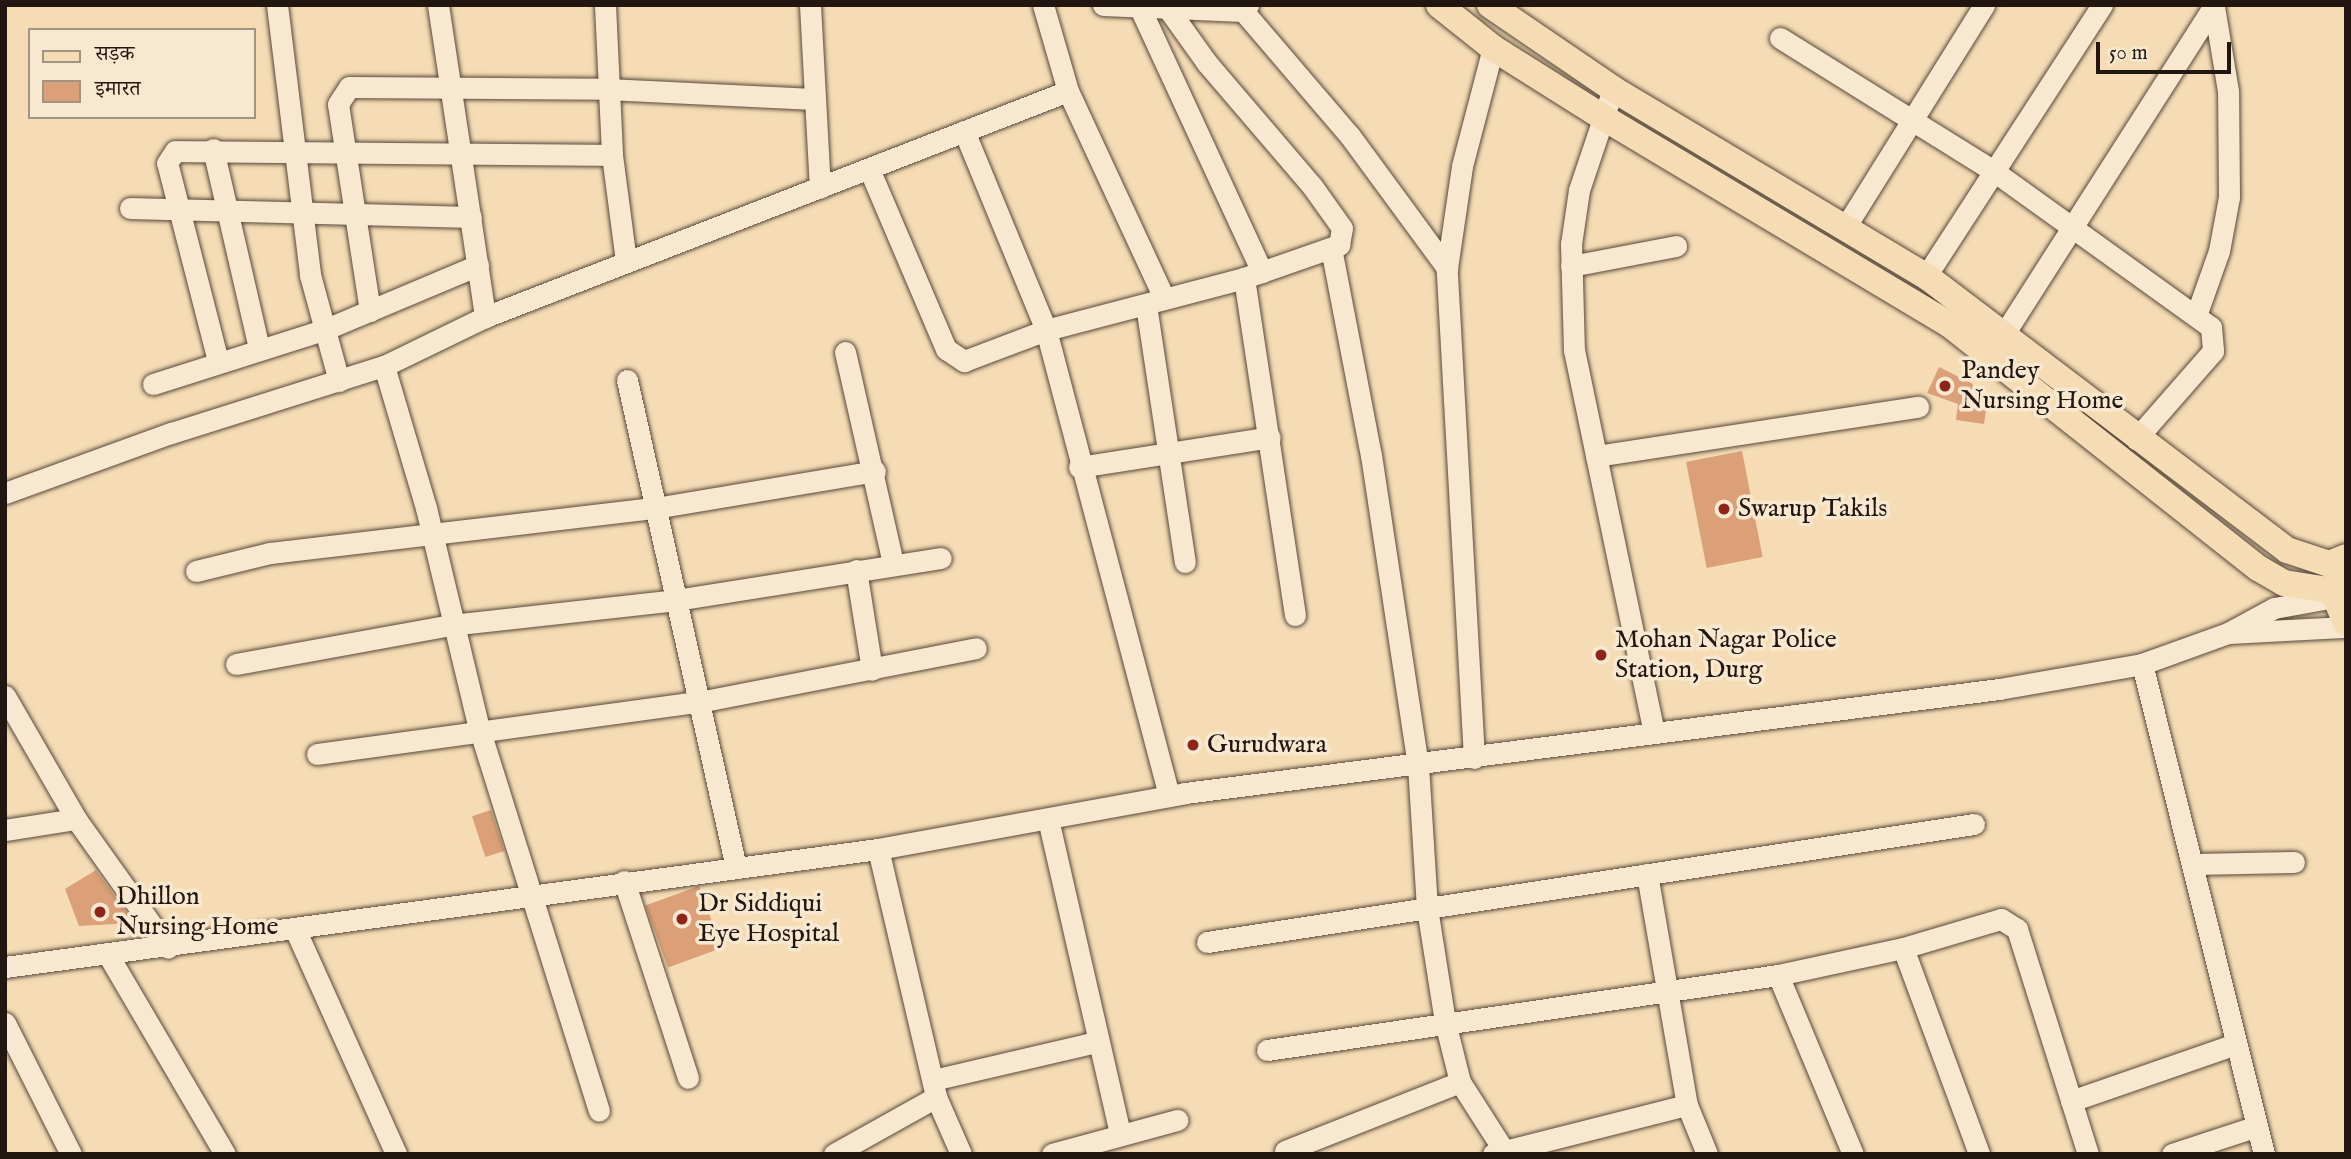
<!DOCTYPE html>
<meta charset="utf-8">
<style>
body{margin:0}
#map{position:relative;width:2351px;height:1159px;overflow:hidden;background:#f5dcb5;font-family:"IM FELL English","Noto Serif Devanagari",serif}
div>[style]{position:absolute}
.building>*{inset:0;background:#dba077;transform-origin:0 0}
.roads{filter:drop-shadow(0 0 2px #574839) drop-shadow(0 0 2px #574839)}
.minor>*{height:21px;margin:-10.5px;padding:0 10.5px;transform-origin:10.5px;border-radius:10.5px;background:#f8e8cf}
.major>*{height:26px;margin:-13px;padding:0 13px;transform-origin:13px;border-radius:13px;background:#f5dcb5}
.dots>*{width:19px;height:19px;translate:-50% -50%;box-sizing:border-box;border:4px solid #f8e8cf;border-radius:50%}
span{translate:-50% -50%;white-space:nowrap;text-align:center;line-height:1.15;-webkit-text-stroke:7px #f8e8cf;paint-order:stroke}
.poi-label{font-size:26px;color:#221710}
.left{translate:0 -50%;text-align:left}
.frame{position:absolute;inset:0;border:7px solid #221710;pointer-events:none}
.legend{position:absolute;left:28px;top:28px;width:228px;height:91px;box-sizing:border-box;background:#f8e8cf;border:2px solid #a29483;margin:0;padding:9px 12px;list-style:none;font-size:21px;color:#221710}
.legend li{display:flex;align-items:center;gap:14px;height:35px}
.legend b{width:35px;border:2px solid #a29483}
.scale{position:absolute;left:2096px;top:42px;width:135px;height:32px;box-sizing:border-box;border:4px solid #221710;border-top:0;padding-left:9px;font-size:21px;line-height:24px;white-space:nowrap;color:#221710;-webkit-text-stroke:5px #f8e8cf;paint-order:stroke}
</style>
<div id="map">
<div class="building">
<i style="clip-path:polygon(1939px 367px,1973px 384px,1970px 402px,1987px 404px,1984px 424px,1956px 420px,1958px 404px,1927px 393px)"></i>
<i style="left:1742px;top:451px;width:108px;height:57px;rotate:79deg"></i>
<i style="left:491px;top:810px;width:43px;height:20px;rotate:72deg"></i>
<i style="clip-path:polygon(96px 870px,134px 923px,79px 926px,65px 889px)"></i>
<i style="left:699px;top:886px;width:66px;height:57px;rotate:70deg"></i>
</div>
<div class="roads">
<div class="minor">
<i style="left:277px;top:5px;width:272px;rotate:83deg"></i>
<i style="left:310px;top:275px;width:110px;rotate:74.7deg"></i>
<i style="left:438px;top:5px;width:316px;rotate:81.4deg"></i>
<i style="left:605px;top:5px;width:150px;rotate:87.3deg"></i>
<i style="left:612px;top:155px;width:108px;rotate:82.5deg"></i>
<i style="left:810px;top:5px;width:183px;rotate:86.9deg"></i>
<i style="left:1043px;top:5px;width:90px;rotate:73.8deg"></i>
<i style="left:1068px;top:91px;width:228px;rotate:65.1deg"></i>
<i style="left:1103px;top:5px;width:140px;rotate:2.5deg"></i>
<i style="left:1243px;top:11px;width:8px;rotate:-50deg"></i>
<i style="left:1238px;top:5px;width:172px;rotate:49.5deg"></i>
<i style="left:1350px;top:136px;width:164px;rotate:53.7deg"></i>
<i style="left:1140px;top:8px;width:291px;rotate:65.2deg"></i>
<i style="left:1780px;top:38px;width:253px;rotate:31.9deg"></i>
<i style="left:1995px;top:172px;width:266px;rotate:35.7deg"></i>
<i style="left:2211px;top:327px;width:24px;rotate:85deg"></i>
<i style="left:2213px;top:351px;width:117px;rotate:131.2deg"></i>
<i style="left:1613px;top:89px;width:107px;rotate:108.6deg"></i>
<i style="left:1579px;top:190px;width:55px;rotate:98.4deg"></i>
<i style="left:1571px;top:244px;width:106px;rotate:88.4deg"></i>
<i style="left:1574px;top:350px;width:391px;rotate:78.2deg"></i>
<i style="left:964px;top:131px;width:215px;rotate:67.6deg"></i>
<i style="left:1046px;top:330px;width:482px;rotate:75.2deg"></i>
<i style="left:213px;top:149px;width:204px;rotate:77deg"></i>
<i style="left:870px;top:171px;width:194px;rotate:66.9deg"></i>
<i style="left:946px;top:349px;width:22px;rotate:34deg"></i>
<i style="left:964px;top:361px;width:88px;rotate:-20.7deg"></i>
<i style="left:1046px;top:330px;width:205px;rotate:-14.7deg"></i>
<i style="left:1244px;top:278px;width:101px;rotate:-19.2deg"></i>
<i style="left:1339px;top:245px;width:17px;rotate:-80deg"></i>
<i style="left:1342px;top:228px;width:52px;rotate:-125.5deg"></i>
<i style="left:1312px;top:186px;width:162px;rotate:-130.5deg"></i>
<i style="left:1207px;top:63px;width:65px;rotate:-125.6deg"></i>
<i style="left:130px;top:208px;width:341px;rotate:1.5deg"></i>
<i style="left:1846px;top:226px;width:261px;rotate:-58deg"></i>
<i style="left:1331px;top:248px;width:211px;rotate:79.1deg"></i>
<i style="left:1371px;top:455px;width:314px;rotate:81.4deg"></i>
<i style="left:1418px;top:765px;width:143px;rotate:86.4deg"></i>
<i style="left:1427px;top:908px;width:115px;rotate:81deg"></i>
<i style="left:1445px;top:1022px;width:62px;rotate:76deg"></i>
<i style="left:1460px;top:1082px;width:85px;rotate:57.4deg"></i>
<i style="left:1571px;top:266px;width:107px;rotate:-10.8deg"></i>
<i style="left:1926px;top:276px;width:323px;rotate:-57deg"></i>
<i style="left:1244px;top:278px;width:341px;rotate:81.4deg"></i>
<i style="left:1146px;top:305px;width:260px;rotate:81.4deg"></i>
<i style="left:370px;top:311px;width:209px;rotate:-98.8deg"></i>
<i style="left:338px;top:104px;width:20px;rotate:-57deg"></i>
<i style="left:349px;top:87px;width:258px;rotate:0.4deg"></i>
<i style="left:607px;top:89px;width:207px;rotate:2.8deg"></i>
<i style="left:2197px;top:313px;width:66px;rotate:-70.5deg"></i>
<i style="left:2219px;top:251px;width:55px;rotate:-79.5deg"></i>
<i style="left:2229px;top:197px;width:106px;rotate:-90.5deg"></i>
<i style="left:2228px;top:91px;width:86px;rotate:-99.4deg"></i>
<i style="left:2004px;top:334px;width:390px;rotate:-57.4deg"></i>
<i style="left:845px;top:352px;width:217px;rotate:77.2deg"></i>
<i style="left:218px;top:361px;width:204px;rotate:-104.4deg"></i>
<i style="left:167px;top:163px;width:14px;rotate:-56deg"></i>
<i style="left:175px;top:151px;width:437px;rotate:0.5deg"></i>
<i style="left:384px;top:366px;width:148px;rotate:73.5deg"></i>
<i style="left:426px;top:508px;width:226px;rotate:76.5deg"></i>
<i style="left:479px;top:728px;width:401px;rotate:72.6deg"></i>
<i style="left:627px;top:380px;width:496px;rotate:77.4deg"></i>
<i style="left:153px;top:384px;width:182px;rotate:-17.6deg"></i>
<i style="left:326px;top:329px;width:165px;rotate:-22.8deg"></i>
<i style="left:1596px;top:456px;width:326px;rotate:-8.7deg"></i>
<i style="left:1079px;top:467px;width:193px;rotate:-8.9deg"></i>
<i style="left:5px;top:493px;width:177px;rotate:-19.9deg"></i>
<i style="left:171px;top:433px;width:223px;rotate:-17.5deg"></i>
<i style="left:384px;top:366px;width:112px;rotate:-25.9deg"></i>
<i style="left:485px;top:317px;width:625px;rotate:-21.19deg"></i>
<i style="left:856px;top:570px;width:101px;rotate:80.9deg"></i>
<i style="left:196px;top:571px;width:76px;rotate:-13.7deg"></i>
<i style="left:270px;top:553px;width:388px;rotate:-6.7deg"></i>
<i style="left:655px;top:508px;width:223px;rotate:-9.5deg"></i>
<i style="left:2230px;top:633px;width:116px;rotate:-3deg"></i>
<i style="left:236px;top:664px;width:219px;rotate:-10.3deg"></i>
<i style="left:451px;top:625px;width:226px;rotate:-6.3deg"></i>
<i style="left:676px;top:600px;width:268px;rotate:-9deg"></i>
<i style="left:2142px;top:664px;width:505px;rotate:76.02deg"></i>
<i style="left:5px;top:696px;width:142px;rotate:60deg"></i>
<i style="left:76px;top:819px;width:158px;rotate:54.5deg"></i>
<i style="left:317px;top:754px;width:386px;rotate:-7.8deg"></i>
<i style="left:699px;top:702px;width:282px;rotate:-11deg"></i>
<i style="left:1474px;top:758px;width:491px;rotate:-93.2deg"></i>
<i style="left:1447px;top:268px;width:103px;rotate:-81.6deg"></i>
<i style="left:1462px;top:166px;width:122px;rotate:-75.3deg"></i>
<i style="left:1048px;top:819px;width:323px;rotate:77.1deg"></i>
<i style="left:5px;top:830px;width:72px;rotate:-8.8deg"></i>
<i style="left:878px;top:849px;width:255px;rotate:76.8deg"></i>
<i style="left:936px;top:1097px;width:62px;rotate:66.3deg"></i>
<i style="left:2192px;top:864px;width:102px;rotate:-1.1deg"></i>
<i style="left:1647px;top:874px;width:234px;rotate:80.2deg"></i>
<i style="left:624px;top:881px;width:207px;rotate:72deg"></i>
<i style="left:295px;top:929px;width:247px;rotate:65.8deg"></i>
<i style="left:1207px;top:942px;width:776px;rotate:-8.75deg"></i>
<i style="left:1903px;top:948px;width:220px;rotate:69.7deg"></i>
<i style="left:107px;top:953px;width:233px;rotate:59.6deg"></i>
<i style="left:5px;top:967px;width:881px;rotate:-7.7deg"></i>
<i style="left:878px;top:849px;width:312px;rotate:-10.3deg"></i>
<i style="left:1185px;top:793px;width:821px;rotate:-7.28deg"></i>
<i style="left:1999px;top:689px;width:145px;rotate:-9.9deg"></i>
<i style="left:2142px;top:664px;width:91px;rotate:-19.8deg"></i>
<i style="left:2228px;top:633px;width:52px;rotate:-28.5deg"></i>
<i style="left:2274px;top:608px;width:62px;rotate:-10.2deg"></i>
<i style="left:1778px;top:975px;width:194px;rotate:67.3deg"></i>
<i style="left:5px;top:1023px;width:147px;rotate:63.3deg"></i>
<i style="left:1267px;top:1050px;width:516px;rotate:-8.35deg"></i>
<i style="left:1778px;top:975px;width:128px;rotate:-12.2deg"></i>
<i style="left:1903px;top:948px;width:102px;rotate:-16.5deg"></i>
<i style="left:2001px;top:919px;width:19px;rotate:32deg"></i>
<i style="left:2017px;top:929px;width:236px;rotate:72.5deg"></i>
<i style="left:933px;top:1080px;width:167px;rotate:-13.1deg"></i>
<i style="left:2071px;top:1101px;width:175px;rotate:-19.1deg"></i>
<i style="left:1285px;top:1151px;width:188px;rotate:-21.5deg"></i>
<i style="left:834px;top:1154px;width:117px;rotate:-29.2deg"></i>
<i style="left:1052px;top:1154px;width:130px;rotate:-15.2deg"></i>
<i style="left:1493px;top:1154px;width:200px;rotate:-14.2deg"></i>
<i style="left:1687px;top:1105px;width:53px;rotate:67.8deg"></i>
<i style="left:2172px;top:1154px;width:89px;rotate:-18.2deg"></i>
</div>
<div class="major">
<i style="left:1439px;top:5px;width:69px;rotate:38.5deg"></i>
<i style="left:1493px;top:48px;width:128px;rotate:32.2deg"></i>
<i style="left:1601px;top:116px;width:405px;rotate:30.9deg"></i>
<i style="left:1949px;top:324px;width:394px;rotate:38.3deg"></i>
<i style="left:2258px;top:568px;width:30px;rotate:30deg"></i>
<i style="left:2284px;top:583px;width:52px;rotate:8.9deg"></i>
<i style="left:1490px;top:5px;width:149px;rotate:34.3deg"></i>
<i style="left:1613px;top:89px;width:365px;rotate:30.9deg"></i>
<i style="left:1926px;top:276px;width:453px;rotate:37.2deg"></i>
<i style="left:2287px;top:550px;width:44px;rotate:18.4deg"></i>
<i style="left:2329px;top:564px;width:18px;rotate:-22deg"></i>
<i style="left:2338px;top:575px;width:22px;rotate:98deg"></i>
<i style="left:2335px;top:597px;width:28px;rotate:67deg"></i>
</div>
</div>
<div class="dots">
<i style="left:1945px;top:386px;background:#8f2418"></i>
<i style="left:1724px;top:509px;background:#8f2418"></i>
<i style="left:1601px;top:655px;background:#8f2418"></i>
<i style="left:1193px;top:745px;background:#8f2418"></i>
<i style="left:100px;top:912px;background:#8f2418"></i>
<i style="left:682px;top:919px;background:#8f2418"></i>
</div>
<div class="poi-label">
<span class="left" style="left:1961px;top:386px">Pandey<br>Nursing Home</span>
<span class="left" style="left:1738px;top:509px">Swarup Takils</span>
<span class="left" style="left:1615px;top:655px">Mohan Nagar Police<br>Station, Durg</span>
<span class="left" style="left:1207px;top:745px">Gurudwara</span>
<span class="left" style="left:116px;top:912px">Dhillon<br>Nursing Home</span>
<span class="left" style="left:698px;top:919px">Dr Siddiqui<br>Eye Hospital</span>
</div>
<div class="frame"></div>
<ul class="legend">
<li><b style="height:9px;background:#f5dcb5"></b>सड़क</li>
<li><b style="height:19px;background:#dba077"></b>इमारत</li>
</ul>
<div class="scale">50 m</div>
</div>
